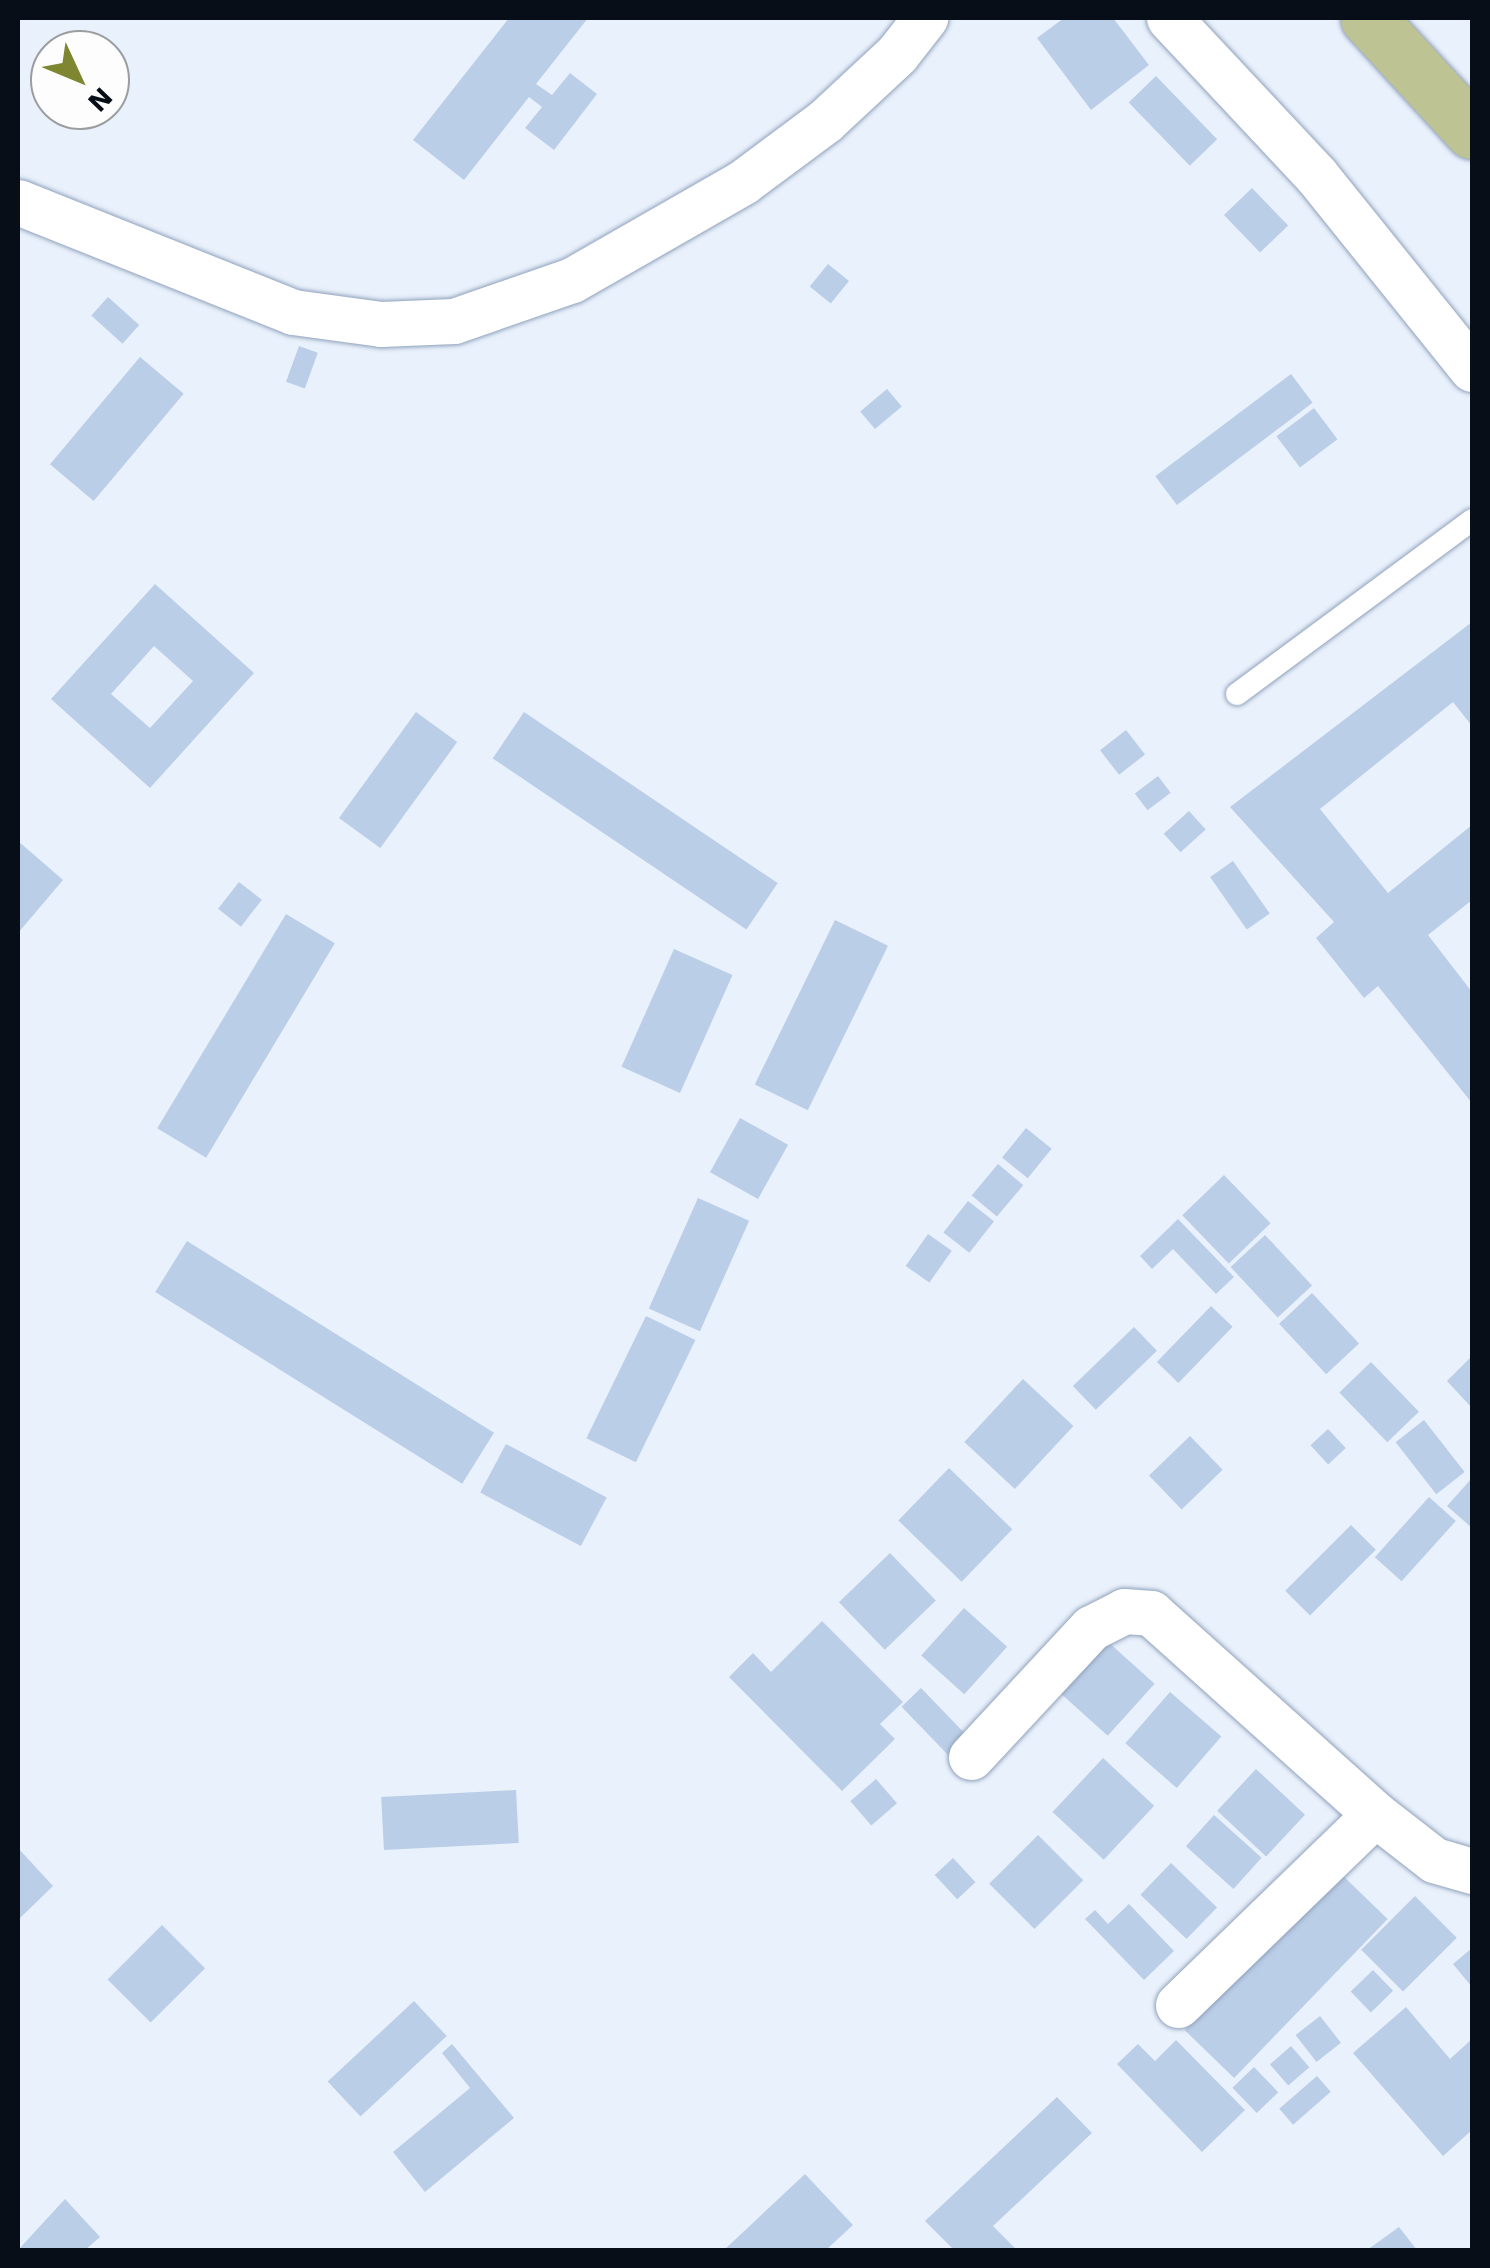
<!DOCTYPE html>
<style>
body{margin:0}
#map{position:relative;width:1490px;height:2268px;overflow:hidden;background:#e9f1fc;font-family:"Work Sans",sans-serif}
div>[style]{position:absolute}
.building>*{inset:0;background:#bbcee8;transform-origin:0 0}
.roads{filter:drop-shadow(0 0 2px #90a2bb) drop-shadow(0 0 2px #90a2bb)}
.service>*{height:22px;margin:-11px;padding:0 11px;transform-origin:11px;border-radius:11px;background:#fff}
.minor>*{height:45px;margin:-22.5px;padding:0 22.5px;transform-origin:22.5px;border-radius:22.5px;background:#fff}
.primary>*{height:55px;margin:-27.5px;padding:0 27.5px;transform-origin:27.5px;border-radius:27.5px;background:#bec394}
span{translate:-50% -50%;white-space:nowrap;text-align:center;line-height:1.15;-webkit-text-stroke:8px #fdfdfd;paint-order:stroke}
.frame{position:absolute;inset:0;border:20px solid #080e17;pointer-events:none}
.north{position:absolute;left:30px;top:30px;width:100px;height:100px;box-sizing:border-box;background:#fdfdfd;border:2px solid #9b9da1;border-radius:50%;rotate:134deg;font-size:28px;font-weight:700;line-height:40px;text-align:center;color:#080e17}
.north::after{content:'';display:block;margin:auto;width:35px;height:45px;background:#7e8632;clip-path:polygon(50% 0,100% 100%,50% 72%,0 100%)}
</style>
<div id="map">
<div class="building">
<i style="clip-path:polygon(509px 18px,588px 18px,536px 84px,552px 95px,570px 73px,597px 94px,554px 150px,525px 128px,542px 107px,529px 97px,464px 180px,413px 140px)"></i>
<i style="clip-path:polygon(1064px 18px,1113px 18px,1149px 65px,1091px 110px,1037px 38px)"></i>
<i style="left:1156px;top:76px;width:88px;height:38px;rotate:46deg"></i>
<i style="left:1252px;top:188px;width:52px;height:39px;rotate:46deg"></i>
<i style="left:828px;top:264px;width:27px;height:29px;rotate:39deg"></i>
<i style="left:108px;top:297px;width:42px;height:25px;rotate:42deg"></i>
<i style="left:299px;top:346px;width:20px;height:38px;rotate:20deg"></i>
<i style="left:140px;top:357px;width:57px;height:140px;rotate:40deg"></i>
<i style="left:1291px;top:374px;width:36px;height:170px;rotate:53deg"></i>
<i style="left:887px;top:389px;width:23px;height:35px;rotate:50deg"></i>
<i style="left:1314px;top:408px;width:39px;height:47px;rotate:53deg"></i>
<i style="clip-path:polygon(evenodd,155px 584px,254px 673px,150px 788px,51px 699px,155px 584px,154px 646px,193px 681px,150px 728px,111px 694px,154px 646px)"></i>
<i style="clip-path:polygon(1472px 622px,1472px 726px,1453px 702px,1320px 809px,1388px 893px,1472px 825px,1472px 900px,1428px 935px,1472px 992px,1472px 1103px,1378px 986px,1364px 998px,1316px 938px,1334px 922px,1230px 807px)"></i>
<i style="left:416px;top:712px;width:51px;height:131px;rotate:36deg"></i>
<i style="left:524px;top:712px;width:306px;height:56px;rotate:34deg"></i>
<i style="left:1126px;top:730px;width:31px;height:33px;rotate:52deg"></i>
<i style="left:1158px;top:776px;width:21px;height:29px;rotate:53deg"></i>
<i style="left:1189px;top:811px;width:25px;height:34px;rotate:48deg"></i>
<i style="clip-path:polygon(18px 841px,63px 880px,18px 933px)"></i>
<i style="left:1233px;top:861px;width:64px;height:28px;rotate:55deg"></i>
<i style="left:239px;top:882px;width:29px;height:34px;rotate:38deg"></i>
<i style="left:286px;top:914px;width:57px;height:250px;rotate:31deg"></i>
<i style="left:835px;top:920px;width:59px;height:183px;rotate:26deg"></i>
<i style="left:674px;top:949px;width:64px;height:129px;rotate:24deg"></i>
<i style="left:740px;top:1118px;width:55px;height:62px;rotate:29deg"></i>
<i style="left:1026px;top:1128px;width:33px;height:38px;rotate:39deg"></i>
<i style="left:998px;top:1164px;width:33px;height:41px;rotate:40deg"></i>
<i style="left:1224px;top:1175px;width:67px;height:58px;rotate:46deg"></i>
<i style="left:698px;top:1198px;width:56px;height:121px;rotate:24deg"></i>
<i style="left:968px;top:1201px;width:33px;height:40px;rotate:38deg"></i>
<i style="clip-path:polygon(1178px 1219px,1234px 1277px,1216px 1294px,1173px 1249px,1152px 1269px,1140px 1256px)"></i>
<i style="left:928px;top:1234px;width:29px;height:39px;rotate:35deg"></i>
<i style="left:1265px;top:1235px;width:69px;height:47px;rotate:47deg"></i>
<i style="left:187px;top:1241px;width:362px;height:60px;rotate:32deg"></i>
<i style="left:1312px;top:1293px;width:69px;height:45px;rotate:47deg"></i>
<i style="left:1211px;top:1306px;width:30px;height:78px;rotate:44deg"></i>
<i style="left:646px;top:1316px;width:55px;height:136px;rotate:26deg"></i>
<i style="left:1134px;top:1327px;width:33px;height:85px;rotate:46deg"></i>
<i style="clip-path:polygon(1472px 1356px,1472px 1408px,1447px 1381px)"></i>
<i style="left:1371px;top:1362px;width:69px;height:44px;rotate:46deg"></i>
<i style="left:1023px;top:1379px;width:69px;height:86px;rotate:43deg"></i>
<i style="left:1424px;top:1420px;width:66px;height:36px;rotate:52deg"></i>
<i style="left:1328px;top:1429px;width:26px;height:24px;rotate:47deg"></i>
<i style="left:1190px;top:1436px;width:47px;height:57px;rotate:46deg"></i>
<i style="left:506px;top:1444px;width:114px;height:55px;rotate:28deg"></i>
<i style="left:949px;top:1468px;width:88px;height:73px;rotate:44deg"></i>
<i style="clip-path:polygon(1472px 1478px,1472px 1528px,1447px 1506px)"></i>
<i style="left:1429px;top:1497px;width:36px;height:81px;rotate:42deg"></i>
<i style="left:1351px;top:1525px;width:35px;height:93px;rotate:45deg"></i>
<i style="left:890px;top:1553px;width:66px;height:71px;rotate:46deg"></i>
<i style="left:964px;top:1608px;width:58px;height:64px;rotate:42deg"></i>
<i style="clip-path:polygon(822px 1621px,903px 1702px,880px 1724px,895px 1739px,842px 1791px,729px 1677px,753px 1653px,771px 1672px)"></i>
<i style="left:1107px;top:1641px;width:64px;height:70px;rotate:42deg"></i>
<i style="left:921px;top:1688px;width:77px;height:27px;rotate:46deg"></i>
<i style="left:1170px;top:1692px;width:68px;height:68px;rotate:41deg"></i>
<i style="left:1103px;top:1758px;width:70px;height:74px;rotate:43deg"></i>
<i style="left:1256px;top:1769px;width:67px;height:57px;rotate:43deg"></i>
<i style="left:876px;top:1779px;width:32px;height:34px;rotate:49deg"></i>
<i style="left:516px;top:1790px;width:53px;height:135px;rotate:87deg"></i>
<i style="left:1214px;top:1815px;width:64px;height:42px;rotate:42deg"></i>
<i style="left:1038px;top:1835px;width:64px;height:69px;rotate:45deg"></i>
<i style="clip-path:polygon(18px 1848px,53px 1886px,18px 1920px)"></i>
<i style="left:953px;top:1858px;width:33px;height:25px;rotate:47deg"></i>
<i style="left:1171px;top:1863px;width:64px;height:44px;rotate:44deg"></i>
<i style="left:1338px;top:1871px;width:69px;height:221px;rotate:44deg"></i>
<i style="left:1415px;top:1896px;width:59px;height:76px;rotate:45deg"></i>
<i style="clip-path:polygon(1129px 1904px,1174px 1951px,1144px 1980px,1085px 1919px,1095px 1910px,1108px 1924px)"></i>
<i style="left:162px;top:1925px;width:61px;height:77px;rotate:45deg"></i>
<i style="clip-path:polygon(1472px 1948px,1472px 1987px,1453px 1964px)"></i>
<i style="left:1373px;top:1970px;width:29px;height:31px;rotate:46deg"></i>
<i style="left:414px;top:2001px;width:48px;height:118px;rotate:47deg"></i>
<i style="clip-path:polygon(1406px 2007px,1450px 2059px,1472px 2039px,1472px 2130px,1443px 2156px,1353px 2053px)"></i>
<i style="left:1320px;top:2016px;width:34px;height:31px;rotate:52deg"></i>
<i style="clip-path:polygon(1176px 2040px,1245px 2110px,1202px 2152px,1117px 2064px,1138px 2044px,1155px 2061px)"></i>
<i style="clip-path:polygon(452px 2044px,514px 2118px,425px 2192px,393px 2152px,470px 2088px,442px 2053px)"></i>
<i style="left:1291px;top:2046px;width:28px;height:28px;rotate:49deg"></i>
<i style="left:1254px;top:2067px;width:35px;height:30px;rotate:46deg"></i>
<i style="left:1317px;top:2076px;width:21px;height:50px;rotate:49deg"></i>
<i style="clip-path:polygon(1057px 2097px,1092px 2133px,993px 2226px,1017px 2250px,954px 2250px,925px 2221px)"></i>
<i style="clip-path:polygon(805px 2174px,853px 2225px,826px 2250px,724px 2250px)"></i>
<i style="clip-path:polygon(65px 2199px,100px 2237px,85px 2250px,18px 2250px)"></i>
<i style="clip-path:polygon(1399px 2227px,1417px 2250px,1367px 2250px)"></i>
</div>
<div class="roads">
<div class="service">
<i style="left:1237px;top:694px;width:292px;rotate:-36.5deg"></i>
</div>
<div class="minor">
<i style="left:1169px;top:18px;width:215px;rotate:46.9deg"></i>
<i style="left:1316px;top:175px;width:249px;rotate:51.2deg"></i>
<i style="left:18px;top:202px;width:296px;rotate:21.8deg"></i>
<i style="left:293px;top:312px;width:89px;rotate:7.8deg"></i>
<i style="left:381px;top:324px;width:73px;rotate:-2.4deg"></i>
<i style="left:454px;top:321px;width:125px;rotate:-19.2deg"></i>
<i style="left:572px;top:280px;width:197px;rotate:-29.8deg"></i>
<i style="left:743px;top:182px;width:102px;rotate:-36.6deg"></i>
<i style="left:825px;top:121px;width:98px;rotate:-42.9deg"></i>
<i style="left:897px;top:54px;width:46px;rotate:-52.1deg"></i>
<i style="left:971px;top:1757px;width:176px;rotate:-47.1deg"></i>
<i style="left:1091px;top:1628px;width:37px;rotate:-27deg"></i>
<i style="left:1124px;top:1611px;width:27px;rotate:4deg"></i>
<i style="left:1151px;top:1613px;width:301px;rotate:41.9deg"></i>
<i style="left:1375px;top:1814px;width:75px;rotate:37.9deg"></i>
<i style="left:1434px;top:1860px;width:40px;rotate:16deg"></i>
<i style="left:1178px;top:2005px;width:274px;rotate:-44.1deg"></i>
</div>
<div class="primary">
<i style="left:1368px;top:18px;width:154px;rotate:47.4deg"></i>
</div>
</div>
<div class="frame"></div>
<div class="north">N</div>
</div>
